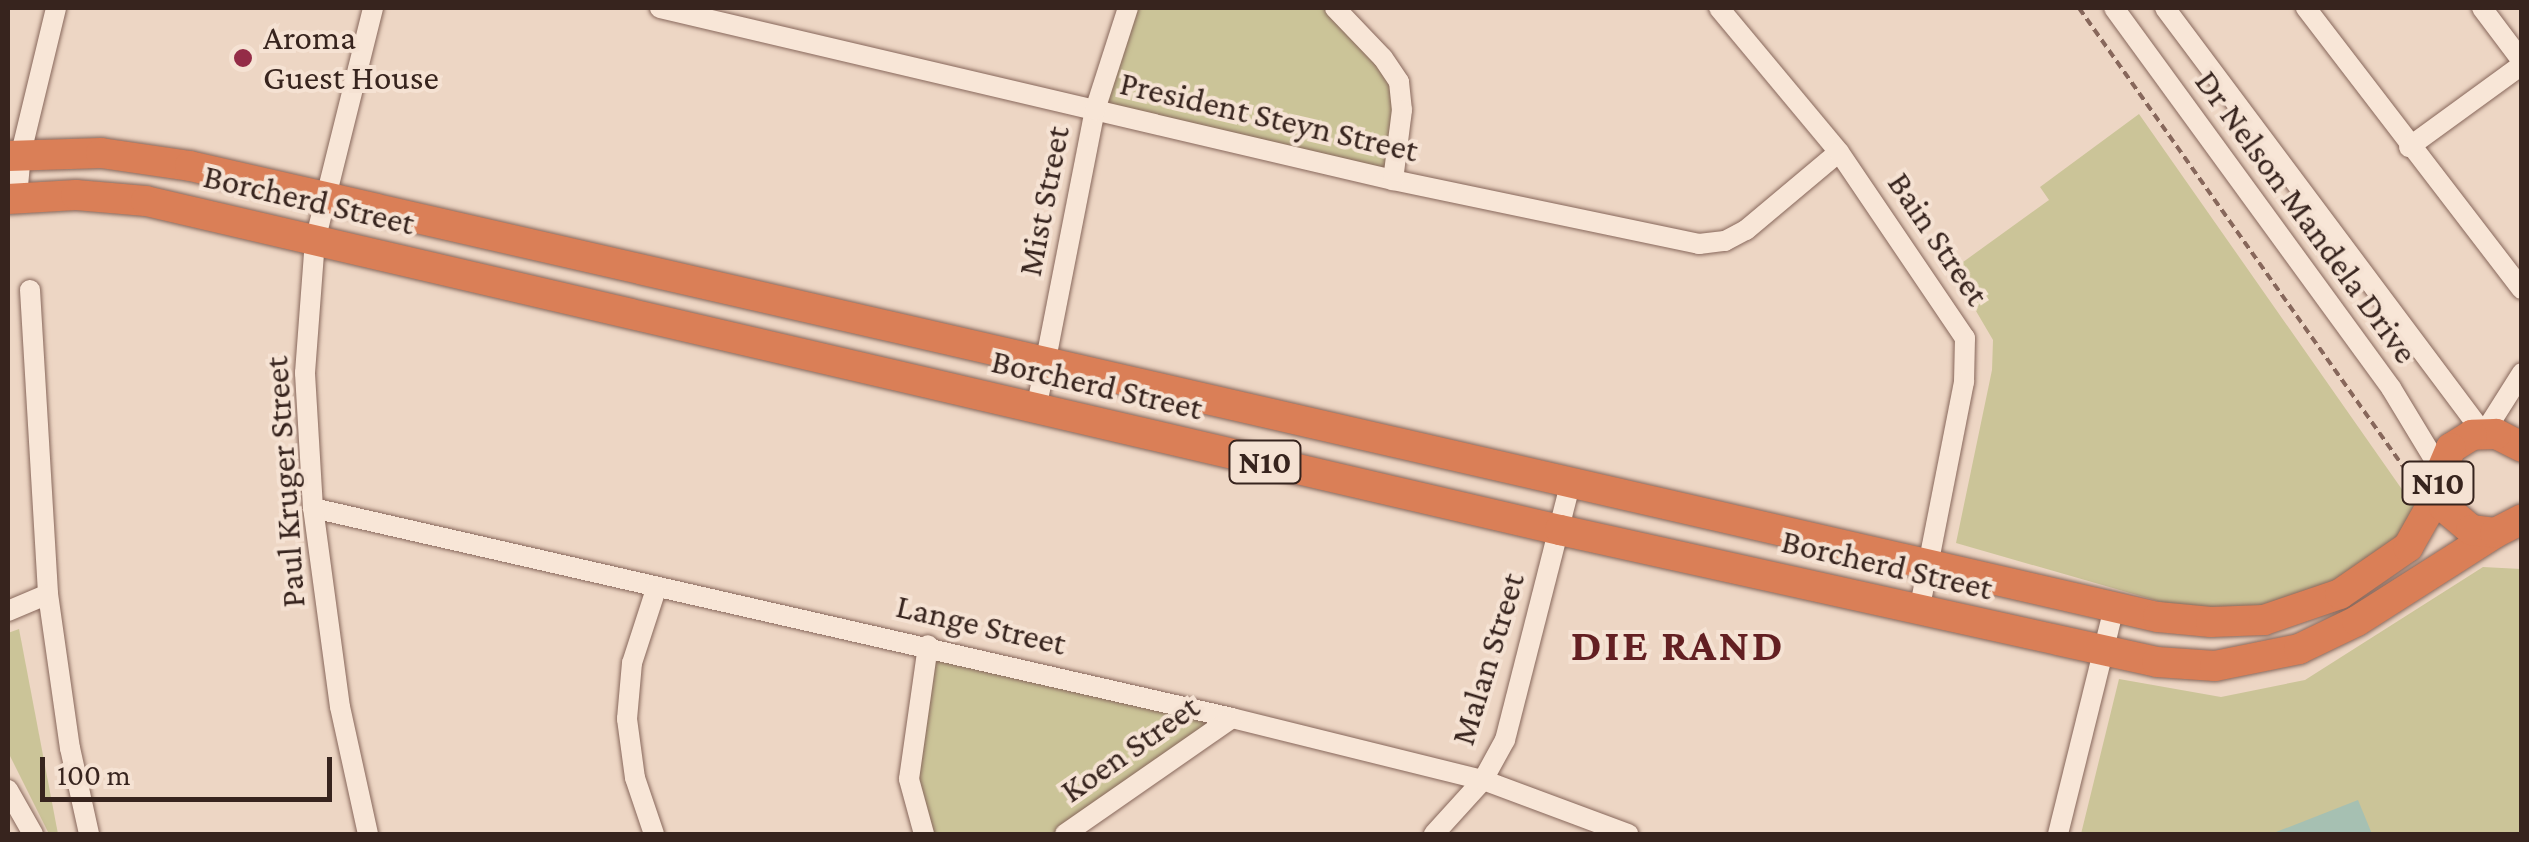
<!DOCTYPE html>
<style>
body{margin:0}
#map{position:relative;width:2529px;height:842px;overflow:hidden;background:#edd6c4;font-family:"Crimson Pro",serif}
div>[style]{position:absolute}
.green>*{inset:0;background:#cbc498}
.water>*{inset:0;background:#a6c0b2}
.path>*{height:4px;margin-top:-2px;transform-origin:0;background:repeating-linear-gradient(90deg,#87675b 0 8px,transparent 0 13px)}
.roads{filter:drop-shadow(0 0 2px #87675b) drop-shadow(0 0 2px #87675b)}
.minor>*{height:20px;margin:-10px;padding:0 10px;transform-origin:10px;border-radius:10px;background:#f8e6d7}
.highway>*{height:30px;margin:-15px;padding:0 15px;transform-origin:15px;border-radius:15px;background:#da7f57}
.dots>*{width:28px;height:28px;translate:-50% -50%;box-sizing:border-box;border:5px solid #f5e2d3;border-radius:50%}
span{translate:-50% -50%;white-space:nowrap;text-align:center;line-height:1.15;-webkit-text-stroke:8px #f5e2d3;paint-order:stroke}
.shield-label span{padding:2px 8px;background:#f5e2d3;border:2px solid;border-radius:8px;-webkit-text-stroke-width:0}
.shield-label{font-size:32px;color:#37241e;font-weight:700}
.poi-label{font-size:35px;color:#37241e}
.left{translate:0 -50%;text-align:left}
.street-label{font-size:35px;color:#37241e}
.district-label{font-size:45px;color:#631f22;font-weight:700;letter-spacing:2.5px}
.frame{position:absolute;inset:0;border:10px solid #37241e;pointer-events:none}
.scale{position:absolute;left:40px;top:757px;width:292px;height:45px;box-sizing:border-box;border:5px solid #37241e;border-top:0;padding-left:12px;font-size:30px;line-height:35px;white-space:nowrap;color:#37241e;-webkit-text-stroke:8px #f5e2d3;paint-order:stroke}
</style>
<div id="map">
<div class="green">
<i style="clip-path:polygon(1133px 8px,1337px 8px,1405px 86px,1387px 175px,1102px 109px)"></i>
<i style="clip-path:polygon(2139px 114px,2415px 508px,2408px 533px,2337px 583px,2259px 611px,2189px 610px,1956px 543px,1992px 370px,1993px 340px,1952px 270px,2049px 200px,2040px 187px)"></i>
<i style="clip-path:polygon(2483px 567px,2521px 569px,2521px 834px,2081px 834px,2119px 679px,2221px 697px,2305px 680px)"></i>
<i style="clip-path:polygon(19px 629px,58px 834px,49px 834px,8px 752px,8px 633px)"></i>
<i style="clip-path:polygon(932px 653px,1226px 719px,1066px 834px,924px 834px,904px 776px)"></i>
</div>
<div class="water">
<i style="clip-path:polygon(2358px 800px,2372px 834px,2271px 834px)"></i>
</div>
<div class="path">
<i style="left:2079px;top:8px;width:577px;rotate:54.74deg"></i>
</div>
<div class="roads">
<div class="minor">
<i style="left:660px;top:8px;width:753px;rotate:13.21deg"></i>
<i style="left:1393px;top:180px;width:313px;rotate:11.8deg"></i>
<i style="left:1699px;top:244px;width:26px;rotate:-7deg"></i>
<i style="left:1725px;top:241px;width:24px;rotate:-28deg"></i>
<i style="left:1746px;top:230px;width:121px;rotate:-40deg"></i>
<i style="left:1335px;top:8px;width:69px;rotate:46.2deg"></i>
<i style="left:1383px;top:58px;width:29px;rotate:56deg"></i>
<i style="left:1399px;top:82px;width:28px;rotate:84deg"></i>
<i style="left:1402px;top:110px;width:71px;rotate:97.3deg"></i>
<i style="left:1719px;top:8px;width:187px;rotate:50.2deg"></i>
<i style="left:1839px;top:152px;width:225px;rotate:55.9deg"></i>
<i style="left:1965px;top:338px;width:44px;rotate:91.3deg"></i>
<i style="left:1964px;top:382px;width:233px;rotate:101.1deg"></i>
<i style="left:2114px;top:8px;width:470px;rotate:53.9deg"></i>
<i style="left:2391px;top:388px;width:95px;rotate:58.8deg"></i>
<i style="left:2165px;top:8px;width:531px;rotate:53.19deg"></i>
<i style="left:2306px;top:8px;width:354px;rotate:52.5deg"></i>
<i style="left:2482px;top:8px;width:66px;rotate:53deg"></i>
<i style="left:2409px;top:147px;width:140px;rotate:-36deg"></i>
<i style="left:17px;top:197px;width:44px;rotate:-84.8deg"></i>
<i style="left:21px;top:153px;width:149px;rotate:-76.4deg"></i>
<i style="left:30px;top:290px;width:305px;rotate:86.6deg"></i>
<i style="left:48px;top:594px;width:156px;rotate:81.9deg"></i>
<i style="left:70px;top:748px;width:88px;rotate:77.5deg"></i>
<i style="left:1036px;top:410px;width:306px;rotate:-78.9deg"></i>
<i style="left:1095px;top:110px;width:107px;rotate:-72.1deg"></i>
<i style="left:2484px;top:433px;width:71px;rotate:-57.7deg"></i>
<i style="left:313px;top:508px;width:943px;rotate:12.87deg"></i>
<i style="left:1232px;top:718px;width:259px;rotate:13.9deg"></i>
<i style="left:1483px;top:780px;width:155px;rotate:20.4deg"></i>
<i style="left:8px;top:611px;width:43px;rotate:-23deg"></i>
<i style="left:8px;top:790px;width:51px;rotate:60.4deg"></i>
<i style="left:368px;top:834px;width:130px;rotate:-102.4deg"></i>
<i style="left:340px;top:707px;width:201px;rotate:-97.7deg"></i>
<i style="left:313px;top:508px;width:135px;rotate:-93.4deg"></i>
<i style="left:305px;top:373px;width:132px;rotate:-85.7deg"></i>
<i style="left:315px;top:241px;width:240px;rotate:-76deg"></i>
<i style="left:654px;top:834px;width:59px;rotate:-108.7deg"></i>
<i style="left:635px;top:778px;width:60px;rotate:-97.7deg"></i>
<i style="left:627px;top:719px;width:56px;rotate:-84.9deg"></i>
<i style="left:632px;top:663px;width:78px;rotate:-72deg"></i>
<i style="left:924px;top:834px;width:57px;rotate:-105.3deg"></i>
<i style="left:909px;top:779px;width:135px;rotate:-81.9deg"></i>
<i style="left:1065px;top:834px;width:203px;rotate:-34.8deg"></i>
<i style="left:1434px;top:834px;width:73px;rotate:-47.8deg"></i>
<i style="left:1483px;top:780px;width:46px;rotate:-61.2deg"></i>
<i style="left:1505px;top:740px;width:263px;rotate:-75.7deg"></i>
<i style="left:2058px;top:834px;width:233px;rotate:-76.1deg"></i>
</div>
<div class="highway">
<i style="left:8px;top:156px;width:93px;rotate:-1.8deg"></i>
<i style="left:101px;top:153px;width:90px;rotate:8.3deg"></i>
<i style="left:190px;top:166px;width:2019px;rotate:12.91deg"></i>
<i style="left:2158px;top:617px;width:53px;rotate:5.4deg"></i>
<i style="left:2211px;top:622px;width:53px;rotate:-2.2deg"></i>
<i style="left:2264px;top:620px;width:80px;rotate:-18.9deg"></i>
<i style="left:2340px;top:594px;width:83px;rotate:-34.7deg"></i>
<i style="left:2408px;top:547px;width:63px;rotate:-60.6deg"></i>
<i style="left:8px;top:199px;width:68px;rotate:-3.4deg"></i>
<i style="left:76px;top:195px;width:70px;rotate:4.9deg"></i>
<i style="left:146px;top:201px;width:1452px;rotate:13.1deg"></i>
<i style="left:1560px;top:530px;width:611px;rotate:12.47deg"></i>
<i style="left:2157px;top:662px;width:58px;rotate:3.9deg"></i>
<i style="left:2215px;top:666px;width:86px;rotate:-11.4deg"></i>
<i style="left:2299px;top:649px;width:64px;rotate:-25.8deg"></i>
<i style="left:2357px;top:621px;width:164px;rotate:-32.5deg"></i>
<i style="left:2522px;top:447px;width:29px;rotate:-153deg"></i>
<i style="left:2496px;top:434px;width:24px;rotate:178deg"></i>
<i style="left:2472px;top:435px;width:25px;rotate:148deg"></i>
<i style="left:2451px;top:448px;width:36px;rotate:113deg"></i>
<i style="left:2437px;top:481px;width:27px;rotate:75deg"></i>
<i style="left:2444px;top:507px;width:35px;rotate:40deg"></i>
<i style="left:2471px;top:530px;width:24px;rotate:7deg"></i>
<i style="left:2495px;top:533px;width:30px;rotate:-27deg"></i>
</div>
</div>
<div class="dots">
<i style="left:243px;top:58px;background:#942c47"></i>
</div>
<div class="shield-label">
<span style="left:1265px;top:462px">N10</span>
<span style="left:2438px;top:483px">N10</span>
</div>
<div class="poi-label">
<span class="left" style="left:263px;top:58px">Aroma<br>Guest House</span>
</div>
<div class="street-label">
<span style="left:1269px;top:117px;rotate:13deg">President Steyn Street</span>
<span style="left:309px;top:200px;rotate:13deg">Borcherd Street</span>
<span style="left:1044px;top:201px;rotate:-79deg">Mist Street</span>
<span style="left:2306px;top:217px;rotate:54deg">Dr Nelson Mandela Drive</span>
<span style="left:1938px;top:239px;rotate:56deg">Bain Street</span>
<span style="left:1097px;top:385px;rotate:13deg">Borcherd Street</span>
<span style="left:285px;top:482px;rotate:-94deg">Paul Kruger Street</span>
<span style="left:1887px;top:565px;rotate:13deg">Borcherd Street</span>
<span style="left:981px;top:625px;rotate:13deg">Lange Street</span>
<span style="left:1488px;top:659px;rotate:-73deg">Malan Street</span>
<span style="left:1130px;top:749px;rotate:-35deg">Koen Street</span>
</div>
<div class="district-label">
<span style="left:1678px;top:646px">DIE RAND</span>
</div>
<div class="frame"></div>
<div class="scale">100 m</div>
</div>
